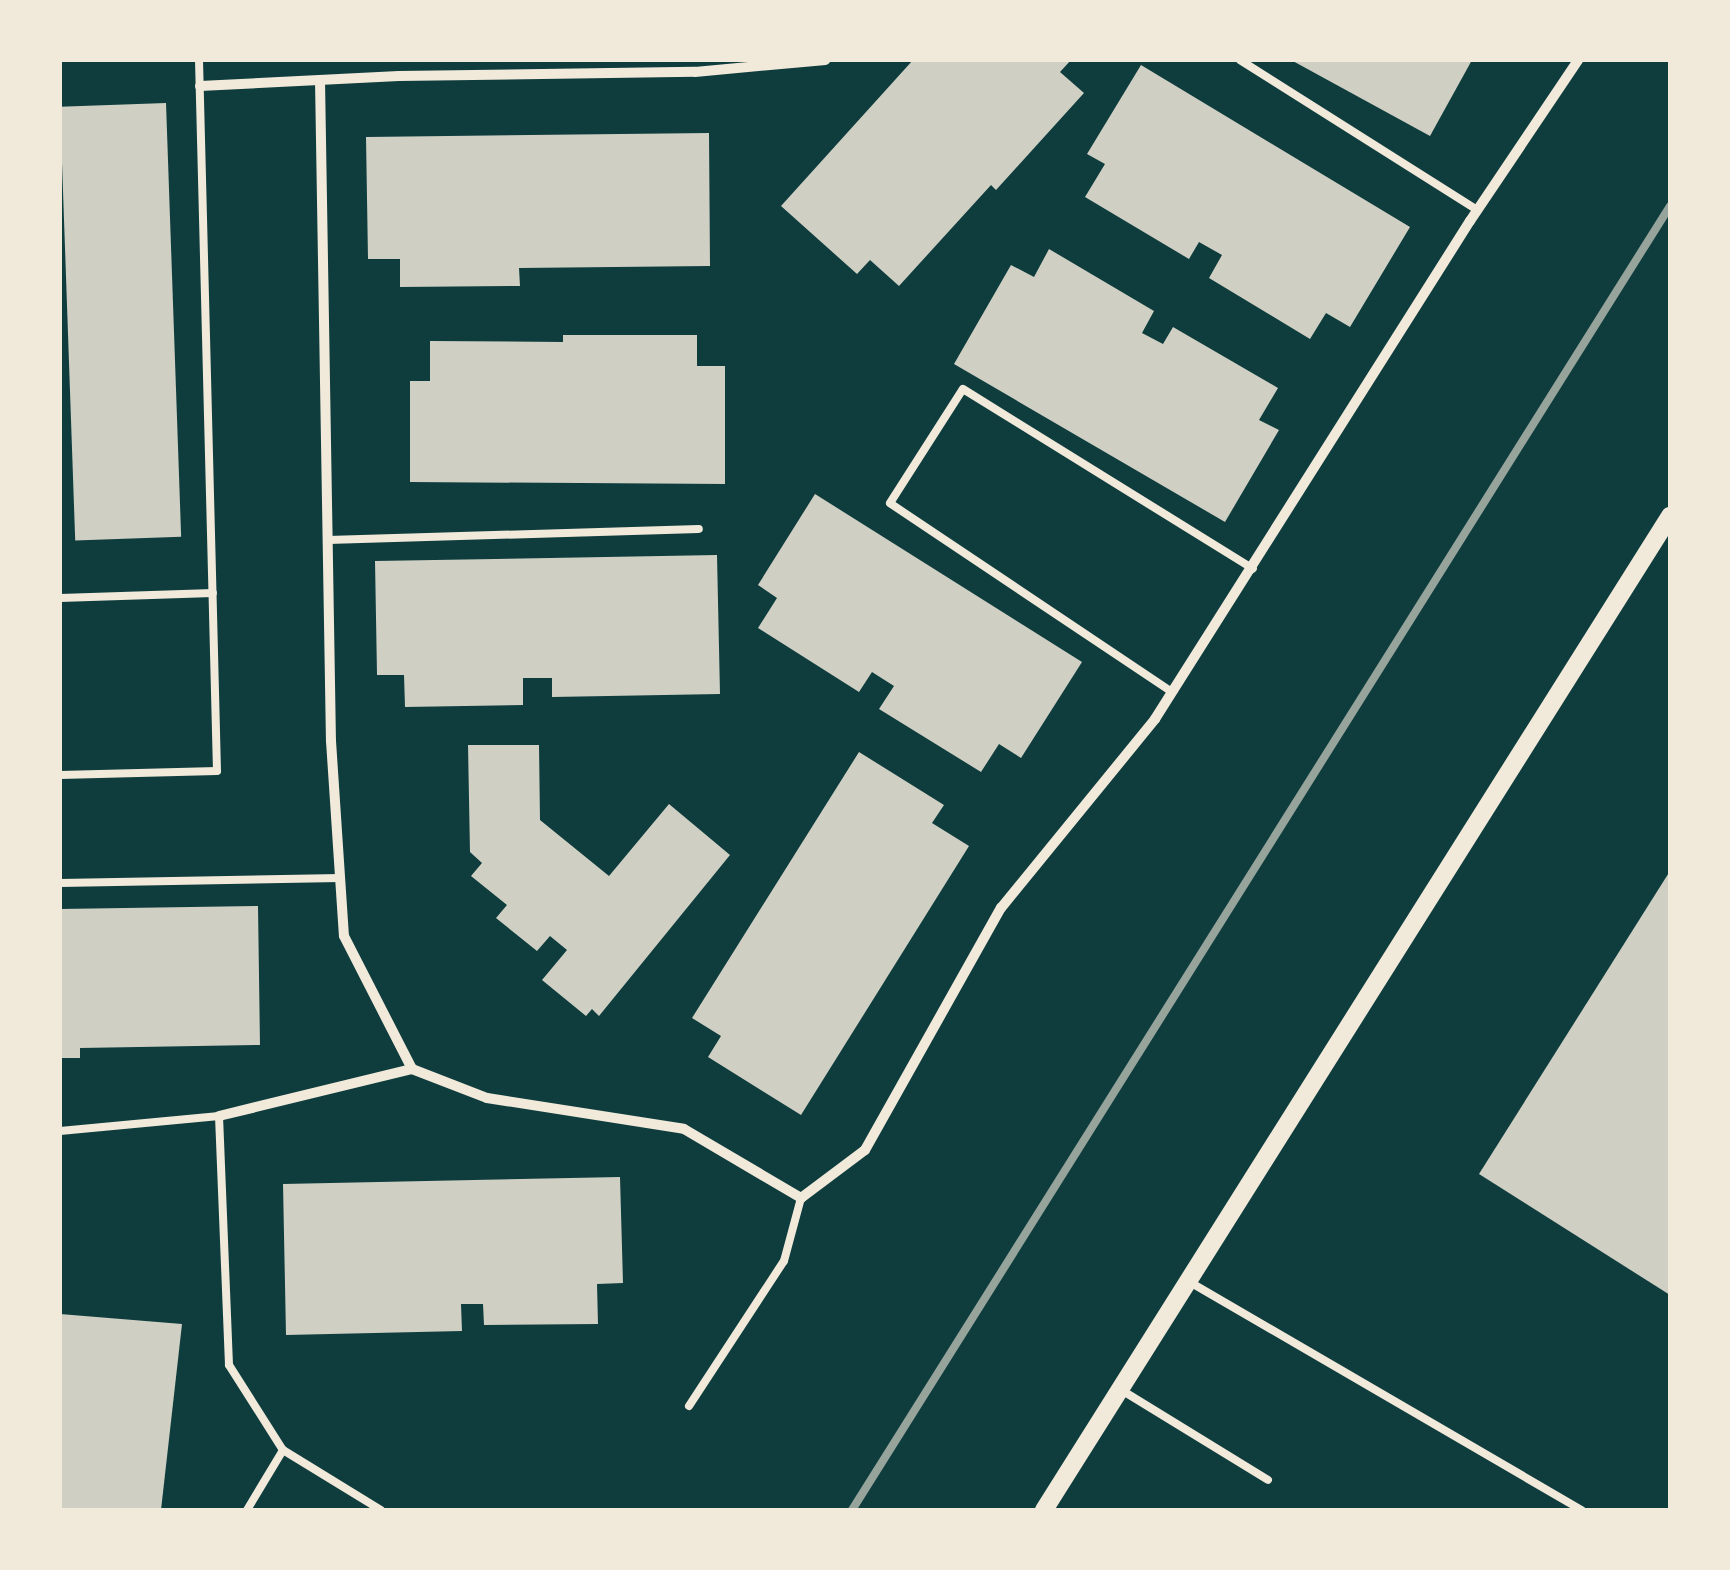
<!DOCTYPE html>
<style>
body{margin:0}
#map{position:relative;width:1730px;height:1570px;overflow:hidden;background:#0f3d3e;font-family:"Open Sans",sans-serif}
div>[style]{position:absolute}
.building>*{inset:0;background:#cfcfc3;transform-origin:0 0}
.service>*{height:8px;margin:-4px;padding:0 4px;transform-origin:4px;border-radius:4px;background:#f1e9da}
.minor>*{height:10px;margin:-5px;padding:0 5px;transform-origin:5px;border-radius:5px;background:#f1e9da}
.tertiary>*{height:18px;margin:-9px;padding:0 9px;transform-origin:9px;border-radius:9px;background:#f1e9da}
.rail>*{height:8px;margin:-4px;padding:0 4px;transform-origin:4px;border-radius:4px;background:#97a49c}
span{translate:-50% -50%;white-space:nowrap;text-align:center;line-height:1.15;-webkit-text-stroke:8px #f1e9da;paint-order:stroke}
.frame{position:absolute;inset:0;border:62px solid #f1e9da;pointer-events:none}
</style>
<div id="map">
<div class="building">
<i style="clip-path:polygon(913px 60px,1071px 60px,1060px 72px,1084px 93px,996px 190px,991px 185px,899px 286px,870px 260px,857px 274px,781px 206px)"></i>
<i style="clip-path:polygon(1291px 60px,1472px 60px,1430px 136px)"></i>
<i style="clip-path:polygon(1141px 65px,1410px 227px,1350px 327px,1326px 313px,1310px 339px,1209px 278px,1222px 255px,1199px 242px,1189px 259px,1085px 197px,1105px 164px,1087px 154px)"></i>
<i style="left:166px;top:103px;width:434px;height:106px;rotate:88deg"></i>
<i style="clip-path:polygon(709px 133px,710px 266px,519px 268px,520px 286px,400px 287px,400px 259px,368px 259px,366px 137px)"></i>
<i style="clip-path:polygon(1049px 249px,1154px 311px,1142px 333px,1163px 344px,1173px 327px,1278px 388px,1259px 420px,1279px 430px,1225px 522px,954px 364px,1011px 265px,1034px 277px)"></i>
<i style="clip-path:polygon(563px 335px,697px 335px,697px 366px,725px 366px,725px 484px,410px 482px,410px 381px,430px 381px,430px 341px,563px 342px)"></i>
<i style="clip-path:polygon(815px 494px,1082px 662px,1021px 758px,999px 744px,981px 772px,879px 709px,894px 686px,872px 672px,859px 692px,758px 628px,777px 598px,758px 585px)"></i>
<i style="clip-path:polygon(717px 555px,720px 694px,552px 697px,552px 678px,523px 678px,523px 705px,405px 707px,404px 675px,377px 675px,375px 561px)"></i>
<i style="clip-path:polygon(468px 745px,539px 745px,540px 820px,609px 876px,669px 804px,730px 855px,599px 1016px,592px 1009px,586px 1016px,542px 980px,567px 950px,550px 936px,537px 951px,496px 918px,507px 905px,471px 876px,482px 863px,470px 852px)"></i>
<i style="clip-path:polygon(859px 752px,944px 805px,932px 823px,969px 846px,801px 1115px,708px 1057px,721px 1036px,692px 1018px)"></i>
<i style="clip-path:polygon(1670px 871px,1670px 1295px,1479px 1174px)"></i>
<i style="clip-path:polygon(258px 906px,260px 1045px,80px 1048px,80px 1058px,60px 1058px,60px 909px)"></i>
<i style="clip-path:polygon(620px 1177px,623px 1283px,597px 1284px,598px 1324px,484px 1325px,483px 1304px,461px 1304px,462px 1331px,286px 1335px,283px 1184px)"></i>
<i style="clip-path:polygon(60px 1314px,182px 1324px,161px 1510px,60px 1510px)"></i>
</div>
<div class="service">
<i style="left:1240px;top:60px;width:280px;rotate:32.3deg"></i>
<i style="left:328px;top:540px;width:371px;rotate:-1.7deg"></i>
<i style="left:60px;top:598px;width:153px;rotate:-1.9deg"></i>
<i style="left:1172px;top:692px;width:339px;rotate:-146.2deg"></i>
<i style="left:890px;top:503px;width:135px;rotate:-57.4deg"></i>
<i style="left:963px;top:389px;width:341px;rotate:31.8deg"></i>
<i style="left:60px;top:775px;width:157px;rotate:-1.5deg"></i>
<i style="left:217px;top:771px;width:711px;rotate:-91.45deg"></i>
<i style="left:60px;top:883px;width:280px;rotate:-1deg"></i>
<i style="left:60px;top:1131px;width:160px;rotate:-5.4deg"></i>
<i style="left:219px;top:1116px;width:249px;rotate:87.7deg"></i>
<i style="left:229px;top:1365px;width:101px;rotate:57.6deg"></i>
<i style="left:283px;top:1450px;width:115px;rotate:31.5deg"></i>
<i style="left:1188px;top:1281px;width:456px;rotate:30.2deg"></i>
<i style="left:1123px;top:1391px;width:170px;rotate:31.5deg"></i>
<i style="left:689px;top:1406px;width:173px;rotate:-56.8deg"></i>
<i style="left:784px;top:1261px;width:65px;rotate:-74.9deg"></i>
<i style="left:247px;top:1510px;width:70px;rotate:-59deg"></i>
</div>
<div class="minor">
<i style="left:320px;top:80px;width:661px;rotate:89.05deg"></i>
<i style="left:331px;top:741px;width:195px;rotate:86.2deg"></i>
<i style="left:344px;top:936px;width:149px;rotate:62.9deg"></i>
<i style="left:200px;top:86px;width:199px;rotate:-2.9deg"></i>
<i style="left:399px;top:76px;width:296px;rotate:-0.8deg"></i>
<i style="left:695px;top:72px;width:131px;rotate:-5.3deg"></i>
<i style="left:219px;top:1116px;width:199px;rotate:-13.7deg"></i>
<i style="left:412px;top:1069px;width:80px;rotate:21.1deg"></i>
<i style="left:487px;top:1098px;width:199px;rotate:8.9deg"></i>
<i style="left:684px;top:1129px;width:136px;rotate:30.5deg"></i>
<i style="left:801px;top:1198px;width:80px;rotate:-36.9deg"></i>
<i style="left:865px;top:1150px;width:278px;rotate:-60.7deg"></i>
<i style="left:1001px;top:908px;width:244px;rotate:-50.8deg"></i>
<i style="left:1155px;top:719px;width:589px;rotate:-57.69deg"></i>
<i style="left:1470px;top:221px;width:194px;rotate:-56.1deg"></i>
</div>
<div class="tertiary">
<i style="left:1044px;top:1510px;width:1175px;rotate:-57.8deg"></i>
</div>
<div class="rail">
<i style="left:852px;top:1510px;width:1539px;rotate:-57.9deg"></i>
</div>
<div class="frame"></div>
</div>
